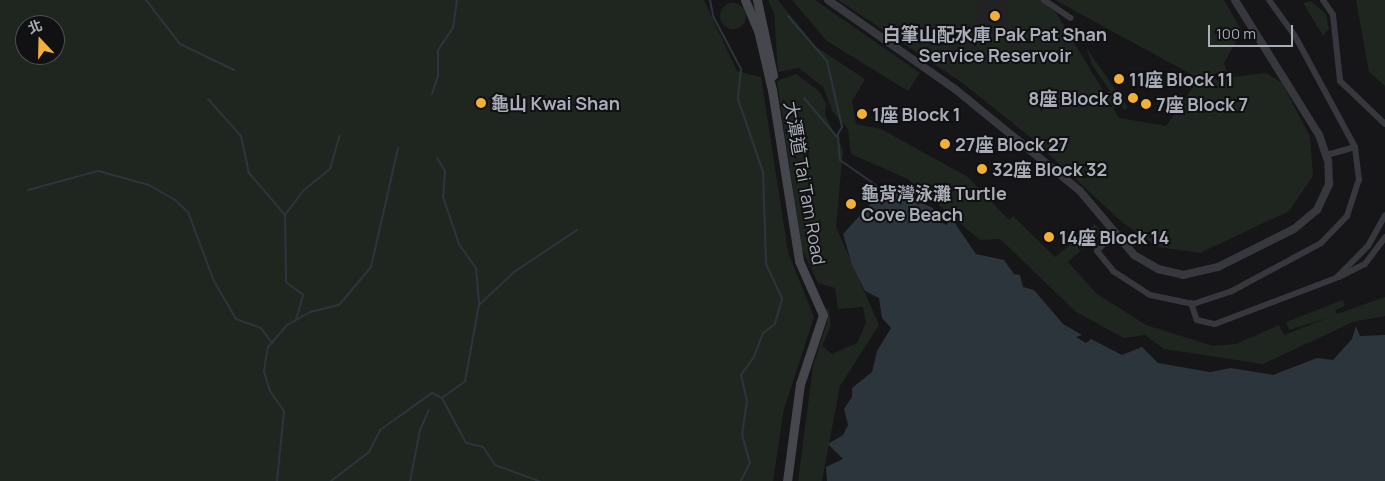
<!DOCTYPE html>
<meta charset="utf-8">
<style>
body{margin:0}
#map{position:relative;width:1385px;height:481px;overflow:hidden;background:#161618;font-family:Manrope,"Noto Sans TC",sans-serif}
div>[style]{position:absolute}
.built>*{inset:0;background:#222225}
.green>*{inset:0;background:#1e261f}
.round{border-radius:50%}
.water>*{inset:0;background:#2c353c}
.stream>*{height:2px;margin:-1px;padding:0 1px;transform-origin:1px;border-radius:1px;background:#2c353c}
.minor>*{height:6px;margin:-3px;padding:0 3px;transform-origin:3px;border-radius:3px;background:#37383d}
.tertiary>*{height:8px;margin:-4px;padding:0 4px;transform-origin:4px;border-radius:4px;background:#37383d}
.secondary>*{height:9px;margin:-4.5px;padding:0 4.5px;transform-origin:4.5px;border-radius:4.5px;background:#45474d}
.dots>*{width:14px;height:14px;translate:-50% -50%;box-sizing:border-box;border:2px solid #111113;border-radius:50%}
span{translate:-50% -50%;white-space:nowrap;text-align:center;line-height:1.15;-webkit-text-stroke:4px #111113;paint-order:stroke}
.poi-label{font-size:18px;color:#a8adb8;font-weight:700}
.left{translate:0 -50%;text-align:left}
.right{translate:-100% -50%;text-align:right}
.street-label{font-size:18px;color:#a8adb8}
.north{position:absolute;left:15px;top:15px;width:50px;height:50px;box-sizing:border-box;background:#111113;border:1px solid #4d4f55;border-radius:50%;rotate:339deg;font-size:14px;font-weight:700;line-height:20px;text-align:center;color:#a8adb8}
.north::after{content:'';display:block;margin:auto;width:18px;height:22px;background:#f2b134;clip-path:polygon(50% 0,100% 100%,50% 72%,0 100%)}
.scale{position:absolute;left:1208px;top:25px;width:85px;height:22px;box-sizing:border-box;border:2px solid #a8adb8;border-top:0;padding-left:6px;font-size:15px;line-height:18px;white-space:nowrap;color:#a8adb8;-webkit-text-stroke:4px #111113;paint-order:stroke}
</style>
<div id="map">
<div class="built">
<i style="clip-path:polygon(961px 0,1036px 0,1027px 34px,993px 47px,965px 37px)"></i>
</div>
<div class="green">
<i style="clip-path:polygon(evenodd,0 0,704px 0,737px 71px,761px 77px,788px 252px,814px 317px,784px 409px,773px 481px,0 481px,0 0,25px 25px,55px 25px,55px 55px,25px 55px,25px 25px)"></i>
<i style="clip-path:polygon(768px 0,778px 0,816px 47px,865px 79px,852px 101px,856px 124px,881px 129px,968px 177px,1009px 220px,1013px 216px,1055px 257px,1095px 224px,1102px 232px,1068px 262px,1097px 294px,1146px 325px,1213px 346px,1236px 344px,1279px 325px,1284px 335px,1330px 317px,1289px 330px,1286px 322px,1343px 300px,1345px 306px,1335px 310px,1337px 314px,1385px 297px,1385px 316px,1353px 322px,1263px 364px,1164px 349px,1145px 335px,1124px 338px,1076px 312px,1000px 239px,980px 240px,908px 179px,851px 154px,848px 129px,833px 112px,823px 87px,799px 68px,778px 72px,774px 13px)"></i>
<i style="clip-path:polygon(792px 0,815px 0,920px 73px,908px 91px,827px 41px)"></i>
<i style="clip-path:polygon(838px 0,979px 0,975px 36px,1007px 37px,1008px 0,1042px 0,1057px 14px,1105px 94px,1110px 91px,1092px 65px,1087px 49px,1128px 107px,1124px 110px,1120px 104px,1113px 108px,1119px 118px,1166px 126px,1197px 81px,1266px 73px,1282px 83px,1310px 137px,1313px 176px,1289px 211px,1200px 253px,1158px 247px,1123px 223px,1029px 136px,961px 82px)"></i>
<i style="clip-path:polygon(1055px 0,1224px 0,1242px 31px,1224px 63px,1227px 72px,1196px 77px)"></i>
<i style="clip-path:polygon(1356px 0,1385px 0,1385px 86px,1369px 72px)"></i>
<i style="clip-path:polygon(1311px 1px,1326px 14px,1329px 29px,1323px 36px,1303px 3px)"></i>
<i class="round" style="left:720px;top:3px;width:26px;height:26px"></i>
<i style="clip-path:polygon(796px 74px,819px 91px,826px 103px,825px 115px,843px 150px,836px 227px,879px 325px,840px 386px,822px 481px,798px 481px,813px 366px,827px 322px,825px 310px,829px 309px,831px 325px,822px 346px,832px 354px,857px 343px,866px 323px,863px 307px,838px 309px,835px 288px,818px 283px,802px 249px,777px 81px)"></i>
</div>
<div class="water">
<i style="clip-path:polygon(909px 190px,912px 199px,933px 208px,938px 221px,947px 225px,950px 216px,976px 254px,1004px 260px,1014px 274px,1020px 275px,1023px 287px,1034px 290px,1063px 324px,1082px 335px,1076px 337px,1086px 343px,1091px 339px,1122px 355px,1142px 347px,1158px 363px,1210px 372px,1231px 368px,1273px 375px,1317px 358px,1333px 360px,1352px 339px,1356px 326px,1360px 336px,1385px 335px,1385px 481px,827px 481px,826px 467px,843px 459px,828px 444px,843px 435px,848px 425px,844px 409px,852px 397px,852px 388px,872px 372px,877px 351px,891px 328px,882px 318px,879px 298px,865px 291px,852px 265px,843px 234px,873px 201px,885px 193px)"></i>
</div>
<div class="stream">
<i style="left:146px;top:0;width:56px;rotate:52.3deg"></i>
<i style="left:180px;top:44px;width:60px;rotate:25.7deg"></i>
<i style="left:710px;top:0;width:16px;rotate:79deg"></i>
<i style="left:713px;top:16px;width:60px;rotate:62.2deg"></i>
<i style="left:741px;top:69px;width:30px;rotate:96deg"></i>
<i style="left:738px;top:99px;width:77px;rotate:71.1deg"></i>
<i style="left:763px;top:172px;width:92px;rotate:88.1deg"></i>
<i style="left:766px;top:264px;width:38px;rotate:65deg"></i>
<i style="left:782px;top:299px;width:26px;rotate:106deg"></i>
<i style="left:775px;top:324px;width:15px;rotate:143deg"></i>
<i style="left:763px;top:333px;width:26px;rotate:111deg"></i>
<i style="left:754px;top:357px;width:22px;rotate:126deg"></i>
<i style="left:741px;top:375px;width:26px;rotate:77deg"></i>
<i style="left:747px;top:400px;width:34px;rotate:98deg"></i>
<i style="left:742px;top:434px;width:30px;rotate:75deg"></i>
<i style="left:750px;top:463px;width:20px;rotate:117deg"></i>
<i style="left:788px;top:16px;width:60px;rotate:49.1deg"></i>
<i style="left:827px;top:61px;width:68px;rotate:77.2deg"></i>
<i style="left:842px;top:127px;width:8px;rotate:120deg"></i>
<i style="left:838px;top:134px;width:26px;rotate:86deg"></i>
<i style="left:840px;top:160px;width:57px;rotate:35.1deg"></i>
<i style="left:432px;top:94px;width:19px;rotate:-72deg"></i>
<i style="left:438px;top:76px;width:26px;rotate:-90deg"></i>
<i style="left:438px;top:50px;width:27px;rotate:-56deg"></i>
<i style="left:453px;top:28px;width:28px;rotate:-82deg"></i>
<i style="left:804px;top:98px;width:52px;rotate:49.6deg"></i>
<i style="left:208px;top:99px;width:50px;rotate:48.3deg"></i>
<i style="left:241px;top:136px;width:38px;rotate:78deg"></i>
<i style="left:249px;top:173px;width:55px;rotate:49.4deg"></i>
<i style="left:285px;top:215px;width:67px;rotate:89.1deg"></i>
<i style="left:286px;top:282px;width:21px;rotate:37deg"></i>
<i style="left:303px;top:295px;width:25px;rotate:106deg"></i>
<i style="left:437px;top:158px;width:15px;rotate:58deg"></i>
<i style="left:445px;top:171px;width:26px;rotate:94deg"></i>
<i style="left:443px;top:197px;width:50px;rotate:71.2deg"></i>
<i style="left:459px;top:244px;width:29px;rotate:55deg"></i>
<i style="left:476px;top:268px;width:37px;rotate:85deg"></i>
<i style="left:28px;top:190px;width:73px;rotate:-15.2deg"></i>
<i style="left:98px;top:171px;width:53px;rotate:15.4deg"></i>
<i style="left:149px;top:185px;width:30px;rotate:30deg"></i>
<i style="left:175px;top:200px;width:18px;rotate:43deg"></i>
<i style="left:188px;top:212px;width:74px;rotate:69.4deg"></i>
<i style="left:214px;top:281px;width:44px;rotate:59.9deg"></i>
<i style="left:236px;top:319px;width:27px;rotate:20deg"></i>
<i style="left:261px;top:328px;width:19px;rotate:54deg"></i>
<i style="left:285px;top:215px;width:31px;rotate:-53deg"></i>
<i style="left:304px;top:190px;width:33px;rotate:-39deg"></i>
<i style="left:330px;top:169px;width:35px;rotate:-74deg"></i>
<i style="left:442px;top:398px;width:29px;rotate:-36deg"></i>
<i style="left:465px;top:381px;width:77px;rotate:-79.6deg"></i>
<i style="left:479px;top:305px;width:48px;rotate:-43.3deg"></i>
<i style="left:514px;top:272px;width:76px;rotate:-33.7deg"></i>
<i style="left:277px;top:481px;width:70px;rotate:-84.3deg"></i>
<i style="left:284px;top:411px;width:24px;rotate:-125deg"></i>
<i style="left:270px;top:391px;width:21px;rotate:-107deg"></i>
<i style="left:264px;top:371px;width:24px;rotate:-81deg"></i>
<i style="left:268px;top:347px;width:29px;rotate:-49deg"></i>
<i style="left:287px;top:325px;width:26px;rotate:-29deg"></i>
<i style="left:310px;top:312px;width:30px;rotate:-14deg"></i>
<i style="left:339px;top:305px;width:50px;rotate:-49.9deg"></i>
<i style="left:371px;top:267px;width:122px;rotate:-77.2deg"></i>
<i style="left:331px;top:481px;width:48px;rotate:-37.3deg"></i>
<i style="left:369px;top:452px;width:25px;rotate:-63deg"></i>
<i style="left:380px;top:430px;width:64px;rotate:-35.4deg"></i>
<i style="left:432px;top:393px;width:11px;rotate:27deg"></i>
<i style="left:442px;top:398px;width:51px;rotate:61.9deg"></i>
<i style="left:466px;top:443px;width:17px;rotate:13deg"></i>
<i style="left:483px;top:447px;width:22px;rotate:56deg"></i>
<i style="left:495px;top:465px;width:47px;rotate:20deg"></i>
<i style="left:410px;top:481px;width:52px;rotate:-78.9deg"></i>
<i style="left:420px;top:430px;width:22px;rotate:-66deg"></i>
</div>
<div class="minor">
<i style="left:1044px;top:0;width:32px;rotate:34deg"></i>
<i style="left:1323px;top:0;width:18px;rotate:56deg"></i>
<i style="left:1333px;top:15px;width:66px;rotate:83.9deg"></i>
<i style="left:1340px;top:81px;width:62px;rotate:43.7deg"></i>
<i style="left:1327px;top:155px;width:29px;rotate:-16deg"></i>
<i style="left:1113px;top:234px;width:23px;rotate:133deg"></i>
<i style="left:1097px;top:251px;width:26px;rotate:51deg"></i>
<i style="left:1113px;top:271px;width:44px;rotate:33deg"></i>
<i style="left:1150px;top:295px;width:44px;rotate:11.8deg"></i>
<i style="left:1193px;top:304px;width:41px;rotate:-18.4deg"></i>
<i style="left:1232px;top:291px;width:101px;rotate:-28.3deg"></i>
<i style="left:1321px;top:243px;width:37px;rotate:-46deg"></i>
<i style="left:1347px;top:216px;width:38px;rotate:-72deg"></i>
<i style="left:1359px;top:180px;width:33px;rotate:-97deg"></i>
<i style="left:1355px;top:147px;width:126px;rotate:-118.4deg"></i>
<i style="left:1295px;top:36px;width:44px;rotate:-125.8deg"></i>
<i style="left:1339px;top:277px;width:29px;rotate:-27deg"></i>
<i style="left:1365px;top:264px;width:34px;rotate:-53deg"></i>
<i style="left:1191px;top:303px;width:18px;rotate:71deg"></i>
<i style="left:1197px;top:320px;width:18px;rotate:13deg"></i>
<i style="left:1215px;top:324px;width:129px;rotate:-20.8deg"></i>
<i style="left:1336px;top:278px;width:45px;rotate:-45deg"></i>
<i style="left:1368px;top:246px;width:35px;rotate:-61deg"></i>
</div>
<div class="tertiary">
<i style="left:828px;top:0;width:155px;rotate:35deg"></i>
<i style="left:955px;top:89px;width:161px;rotate:39.2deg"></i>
<i style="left:1080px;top:191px;width:84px;rotate:49.8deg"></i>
<i style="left:1134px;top:255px;width:28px;rotate:30deg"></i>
<i style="left:1158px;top:269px;width:26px;rotate:13deg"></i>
<i style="left:1183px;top:275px;width:36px;rotate:-13deg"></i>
<i style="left:1218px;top:267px;width:85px;rotate:-26.6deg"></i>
<i style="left:1294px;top:229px;width:30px;rotate:-40deg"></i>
<i style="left:1317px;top:210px;width:29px;rotate:-65deg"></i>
<i style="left:1329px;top:184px;width:23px;rotate:-92deg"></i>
<i style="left:1328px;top:161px;width:28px;rotate:-109deg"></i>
<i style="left:1319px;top:135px;width:159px;rotate:-121.9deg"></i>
</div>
<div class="secondary">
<i style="left:745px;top:0;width:33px;rotate:67deg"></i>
<i style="left:758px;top:30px;width:62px;rotate:76.9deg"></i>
<i style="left:772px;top:90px;width:173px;rotate:81deg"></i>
<i style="left:799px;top:261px;width:59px;rotate:66deg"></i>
<i style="left:823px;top:315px;width:73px;rotate:108.4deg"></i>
<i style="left:800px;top:384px;width:98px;rotate:97.6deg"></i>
<i style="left:757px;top:0;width:77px;rotate:78deg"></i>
</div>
<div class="dots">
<i style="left:995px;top:16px;background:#f2b134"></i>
<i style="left:1119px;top:79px;background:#f2b134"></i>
<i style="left:1133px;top:98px;background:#f2b134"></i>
<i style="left:481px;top:103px;background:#f2b134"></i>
<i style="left:1146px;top:104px;background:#f2b134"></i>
<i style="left:862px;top:114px;background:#f2b134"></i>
<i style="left:945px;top:144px;background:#f2b134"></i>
<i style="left:982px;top:169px;background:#f2b134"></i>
<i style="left:851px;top:204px;background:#f2b134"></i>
<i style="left:1049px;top:237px;background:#f2b134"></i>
</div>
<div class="poi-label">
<span style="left:995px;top:45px">白筆山配水庫 Pak Pat Shan<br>Service Reservoir</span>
<span class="left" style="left:1129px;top:79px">11座 Block 11</span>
<span class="right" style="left:1123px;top:98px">8座 Block 8</span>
<span class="left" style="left:491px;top:103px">龜山 Kwai Shan</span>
<span class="left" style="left:1156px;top:104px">7座 Block 7</span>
<span class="left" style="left:872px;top:114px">1座 Block 1</span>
<span class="left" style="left:955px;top:144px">27座 Block 27</span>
<span class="left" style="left:992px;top:169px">32座 Block 32</span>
<span class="left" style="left:861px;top:204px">龜背灣泳灘 Turtle<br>Cove Beach</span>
<span class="left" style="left:1059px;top:237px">14座 Block 14</span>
</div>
<div class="street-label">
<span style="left:805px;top:183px;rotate:80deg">大潭道 Tai Tam Road</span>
</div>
<div class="north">北</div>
<div class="scale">100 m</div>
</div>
